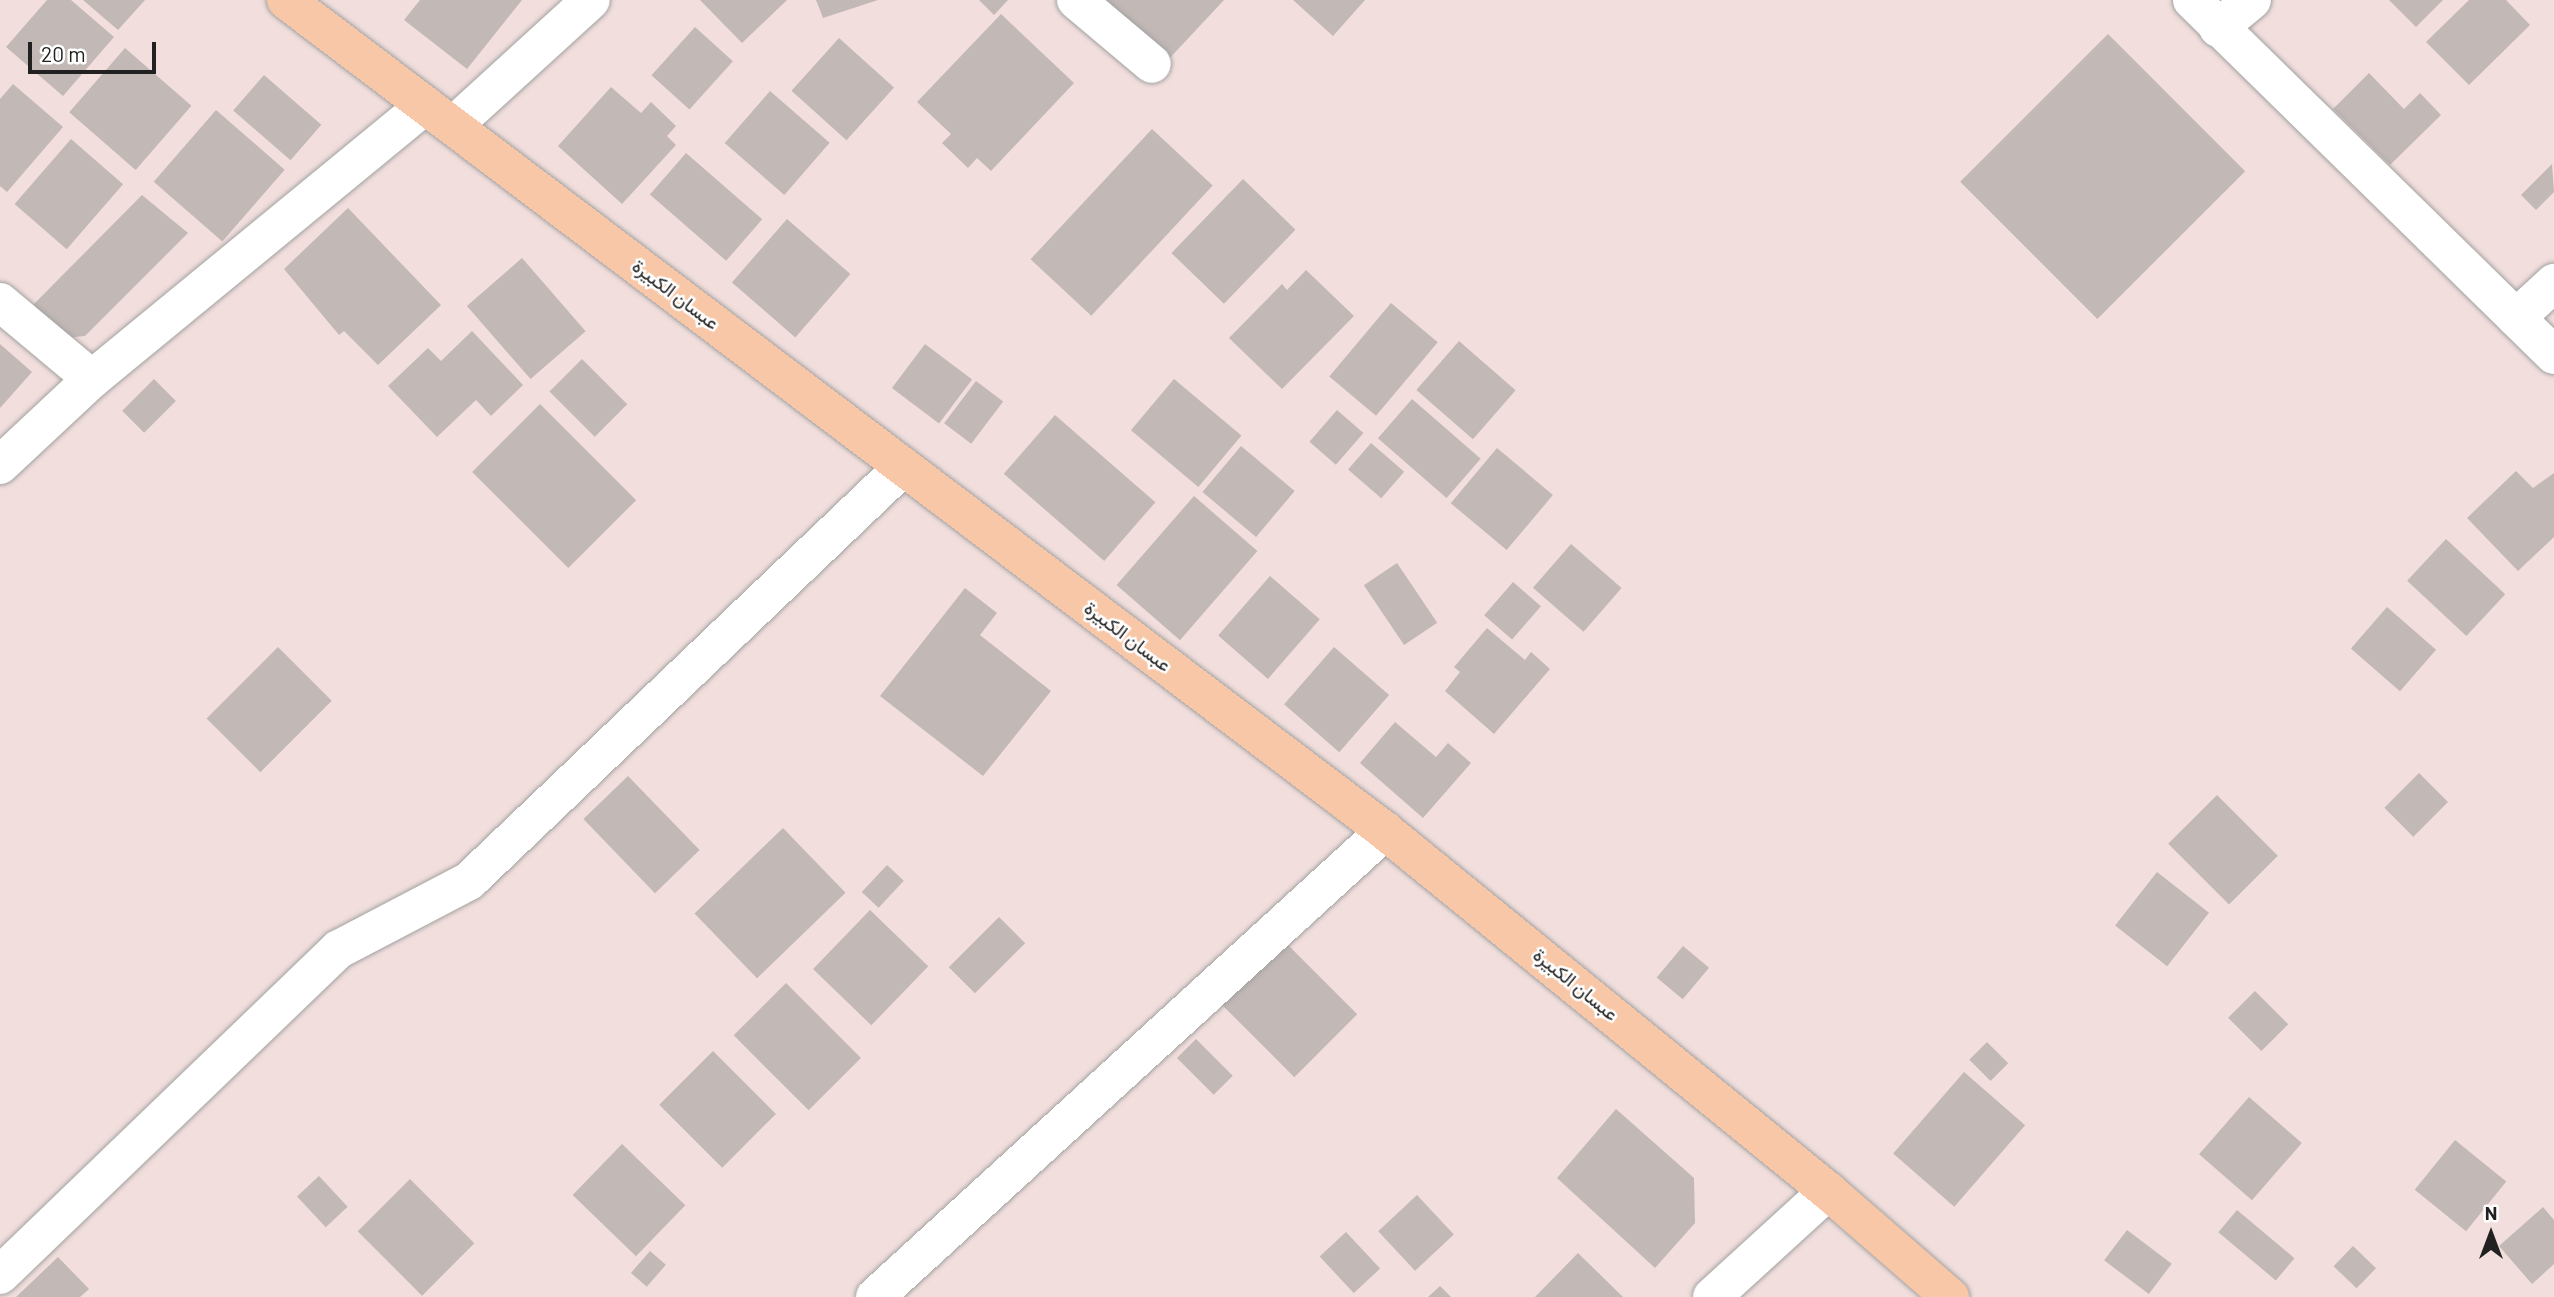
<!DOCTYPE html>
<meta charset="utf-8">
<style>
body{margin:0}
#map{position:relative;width:2554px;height:1297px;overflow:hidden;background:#f1ede9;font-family:Barlow,Vazirmatn,sans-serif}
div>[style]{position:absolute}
.military>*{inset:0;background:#f2dfdd;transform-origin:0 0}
.building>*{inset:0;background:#c2b8b5;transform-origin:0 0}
.roads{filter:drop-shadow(0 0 2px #a2a2a2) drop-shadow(0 0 2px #a2a2a2)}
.minor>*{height:38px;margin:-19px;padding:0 19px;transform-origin:19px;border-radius:19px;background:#fff}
.major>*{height:38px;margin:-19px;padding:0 19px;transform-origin:19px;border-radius:19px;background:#f7c7a7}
span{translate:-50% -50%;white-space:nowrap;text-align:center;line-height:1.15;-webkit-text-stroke:5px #fff;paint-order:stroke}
.street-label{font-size:19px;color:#212121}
.north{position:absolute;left:2456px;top:1199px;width:70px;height:70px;-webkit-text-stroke:5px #fff;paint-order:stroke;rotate:0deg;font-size:19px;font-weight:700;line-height:28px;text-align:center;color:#212121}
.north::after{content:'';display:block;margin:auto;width:24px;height:32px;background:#212121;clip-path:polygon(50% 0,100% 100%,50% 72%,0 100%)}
.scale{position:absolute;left:28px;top:42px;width:128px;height:32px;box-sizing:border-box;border:4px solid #212121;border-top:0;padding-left:9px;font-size:21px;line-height:24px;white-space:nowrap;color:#212121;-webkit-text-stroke:5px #fff;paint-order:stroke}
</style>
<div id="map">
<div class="military">
<i style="left:0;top:0;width:2554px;height:1297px"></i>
</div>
<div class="building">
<i style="clip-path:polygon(47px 0,71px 0,114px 37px,63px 96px,6px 47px)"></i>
<i style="clip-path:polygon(83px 0,145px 0,118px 30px)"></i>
<i style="clip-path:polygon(420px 0,522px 0,467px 69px,404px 20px)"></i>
<i style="clip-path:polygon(700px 0,787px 0,742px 43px)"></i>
<i style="clip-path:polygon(816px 0,878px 0,823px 18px)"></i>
<i style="clip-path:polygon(979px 0,1008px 0,994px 15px)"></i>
<i style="clip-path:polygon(1102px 0,1224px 0,1167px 61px)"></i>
<i style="clip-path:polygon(1293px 0,1365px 0,1333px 36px)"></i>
<i style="clip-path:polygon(2389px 0,2443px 0,2416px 27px)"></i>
<i style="clip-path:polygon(2469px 0,2506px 0,2530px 25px,2469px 85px,2426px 42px)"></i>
<i style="clip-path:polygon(1001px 14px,1074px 83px,991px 171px,977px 158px,968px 168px,942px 143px,951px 134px,917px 102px)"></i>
<i style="left:695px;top:27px;width:51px;height:65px;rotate:42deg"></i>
<i style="left:2108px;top:34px;width:194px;height:209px;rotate:45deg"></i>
<i style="left:839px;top:38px;width:74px;height:71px;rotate:42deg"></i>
<i style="left:125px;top:48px;width:88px;height:85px;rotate:41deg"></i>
<i style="clip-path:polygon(2369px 73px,2404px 109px,2420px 93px,2441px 115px,2390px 165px,2333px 109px)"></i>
<i style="left:264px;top:75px;width:76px;height:47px;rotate:41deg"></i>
<i style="clip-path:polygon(13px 84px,63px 127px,7px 192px,0 186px,0 99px)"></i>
<i style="clip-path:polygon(611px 87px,641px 113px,651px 102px,676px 126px,667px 136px,676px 145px,622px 204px,558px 146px)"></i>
<i style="left:770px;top:91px;width:79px;height:69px;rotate:41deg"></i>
<i style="left:216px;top:110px;width:91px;height:95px;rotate:41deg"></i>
<i style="left:1152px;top:129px;width:83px;height:178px;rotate:43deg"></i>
<i style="left:71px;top:139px;width:69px;height:86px;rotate:41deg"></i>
<i style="left:686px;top:153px;width:101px;height:55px;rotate:41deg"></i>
<i style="clip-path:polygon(2552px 164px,2554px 192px,2536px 210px,2521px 195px)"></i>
<i style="left:1243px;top:179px;width:73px;height:103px;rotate:44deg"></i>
<i style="clip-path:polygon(142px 195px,188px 233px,85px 336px,65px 338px,29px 309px)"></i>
<i style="clip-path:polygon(348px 208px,441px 305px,378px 365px,344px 331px,339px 335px,284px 269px)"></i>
<i style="left:787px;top:219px;width:84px;height:84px;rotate:41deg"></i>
<i style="left:522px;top:258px;width:97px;height:73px;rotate:49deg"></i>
<i style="clip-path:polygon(1306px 270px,1354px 316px,1282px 389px,1229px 338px,1282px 284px,1287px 290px)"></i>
<i style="left:1391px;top:303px;width:61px;height:96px;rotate:40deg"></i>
<i style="clip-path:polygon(472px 331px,523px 385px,491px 416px,476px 400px,437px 437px,388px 386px,428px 348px,441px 361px)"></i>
<i style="left:1459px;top:341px;width:75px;height:65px;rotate:41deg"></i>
<i style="clip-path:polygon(0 344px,32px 372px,0 408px)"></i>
<i style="left:925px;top:344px;width:59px;height:55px;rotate:37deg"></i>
<i style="left:582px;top:359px;width:64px;height:46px;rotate:45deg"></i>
<i style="left:154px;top:379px;width:31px;height:45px;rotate:45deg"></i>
<i style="left:1174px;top:379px;width:88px;height:67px;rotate:40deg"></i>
<i style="left:976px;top:381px;width:34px;height:53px;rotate:37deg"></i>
<i style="left:1412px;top:399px;width:91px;height:52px;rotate:41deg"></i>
<i style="left:540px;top:404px;width:136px;height:96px;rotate:45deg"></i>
<i style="left:1337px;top:410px;width:35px;height:42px;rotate:41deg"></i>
<i style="left:1055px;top:415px;width:133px;height:78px;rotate:41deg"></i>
<i style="left:1371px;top:443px;width:44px;height:35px;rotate:41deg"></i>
<i style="left:1241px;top:446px;width:70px;height:60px;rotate:40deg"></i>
<i style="left:1497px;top:448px;width:73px;height:72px;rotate:40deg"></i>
<i style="clip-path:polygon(2516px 471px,2533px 488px,2554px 473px,2554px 537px,2518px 571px,2467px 518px)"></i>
<i style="left:1194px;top:496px;width:84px;height:118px;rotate:41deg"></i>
<i style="left:2446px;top:539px;width:81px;height:57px;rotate:43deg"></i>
<i style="left:1571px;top:544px;width:67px;height:58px;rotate:41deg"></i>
<i style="left:1397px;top:563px;width:72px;height:40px;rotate:56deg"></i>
<i style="left:1270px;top:576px;width:66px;height:79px;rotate:41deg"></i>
<i style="left:1513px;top:582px;width:37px;height:44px;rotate:41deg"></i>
<i style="clip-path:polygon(965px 588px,997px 613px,980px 635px,1051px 691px,983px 776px,880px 696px)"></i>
<i style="left:2387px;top:607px;width:65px;height:55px;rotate:41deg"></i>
<i style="clip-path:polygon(1487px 628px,1525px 660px,1531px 652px,1550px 669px,1494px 734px,1445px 691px,1460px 672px,1454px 667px)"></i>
<i style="left:278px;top:647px;width:76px;height:101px;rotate:45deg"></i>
<i style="left:1334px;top:647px;width:73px;height:76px;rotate:41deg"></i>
<i style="clip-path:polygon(1395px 722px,1436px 757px,1448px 743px,1471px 763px,1423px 818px,1360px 763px)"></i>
<i style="left:2419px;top:773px;width:41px;height:49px;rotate:45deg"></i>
<i style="left:628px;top:776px;width:103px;height:62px;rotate:46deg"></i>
<i style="left:2217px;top:795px;width:86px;height:69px;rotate:45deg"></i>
<i style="left:783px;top:828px;width:90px;height:123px;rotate:46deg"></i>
<i style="left:887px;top:865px;width:23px;height:37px;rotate:43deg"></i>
<i style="left:2157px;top:872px;width:66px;height:68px;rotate:38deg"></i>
<i style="left:870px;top:910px;width:81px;height:82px;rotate:44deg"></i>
<i style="left:999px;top:917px;width:37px;height:71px;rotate:45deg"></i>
<i style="left:1283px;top:940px;width:105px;height:89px;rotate:45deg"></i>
<i style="left:1683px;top:946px;width:34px;height:41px;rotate:40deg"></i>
<i style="left:786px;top:983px;width:106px;height:74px;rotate:45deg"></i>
<i style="left:2255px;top:991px;width:47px;height:38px;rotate:45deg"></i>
<i style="left:1196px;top:1039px;width:52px;height:27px;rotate:45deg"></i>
<i style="left:1987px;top:1042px;width:30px;height:25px;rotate:45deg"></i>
<i style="left:713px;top:1051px;width:89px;height:76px;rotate:45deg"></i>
<i style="left:1964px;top:1072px;width:81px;height:108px;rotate:41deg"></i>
<i style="left:2249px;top:1097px;width:70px;height:76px;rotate:41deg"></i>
<i style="clip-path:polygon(1616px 1109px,1694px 1178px,1695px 1223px,1655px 1268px,1557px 1178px)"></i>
<i style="left:2455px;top:1140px;width:66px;height:64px;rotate:39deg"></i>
<i style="left:622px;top:1144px;width:88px;height:71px;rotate:44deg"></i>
<i style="left:319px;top:1176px;width:42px;height:30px;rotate:47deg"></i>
<i style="left:410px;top:1179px;width:91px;height:74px;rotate:45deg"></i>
<i style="left:1417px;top:1195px;width:54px;height:53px;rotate:47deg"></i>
<i style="clip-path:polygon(2543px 1207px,2554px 1220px,2554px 1264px,2532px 1284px,2499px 1246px)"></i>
<i style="left:2237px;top:1210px;width:75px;height:29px;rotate:40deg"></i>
<i style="left:2127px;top:1230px;width:56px;height:38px;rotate:37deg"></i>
<i style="left:1346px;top:1232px;width:50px;height:36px;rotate:47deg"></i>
<i style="left:2353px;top:1246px;width:32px;height:28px;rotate:44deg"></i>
<i style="left:650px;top:1251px;width:21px;height:29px;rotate:41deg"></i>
<i style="clip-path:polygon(1578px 1253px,1623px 1297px,1535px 1297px)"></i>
<i style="clip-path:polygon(58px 1257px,89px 1289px,80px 1297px,16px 1297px)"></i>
<i style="clip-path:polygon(1440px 1286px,1451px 1297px,1428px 1297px)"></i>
</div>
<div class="roads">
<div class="minor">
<i style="left:1076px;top:0;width:99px;rotate:40.1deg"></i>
<i style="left:2192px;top:0;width:507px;rotate:44.44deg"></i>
<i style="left:2218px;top:28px;width:44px;rotate:-39.5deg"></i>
<i style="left:454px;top:125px;width:185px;rotate:-42.4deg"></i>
<i style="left:0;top:302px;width:120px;rotate:39.9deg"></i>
<i style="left:2516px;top:318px;width:52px;rotate:-42.6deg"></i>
<i style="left:0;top:465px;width:126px;rotate:-43.1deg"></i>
<i style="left:92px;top:379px;width:431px;rotate:-39.4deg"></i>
<i style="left:0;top:1275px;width:470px;rotate:-43.9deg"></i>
<i style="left:339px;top:949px;width:147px;rotate:-27.6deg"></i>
<i style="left:469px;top:881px;width:600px;rotate:-43.65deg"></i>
<i style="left:875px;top:1297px;width:691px;rotate:-42.42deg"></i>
<i style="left:1712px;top:1297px;width:157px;rotate:-42.4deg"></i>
</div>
<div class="major">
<i style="left:286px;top:0;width:1378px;rotate:37.09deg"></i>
<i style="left:1385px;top:831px;width:571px;rotate:39.1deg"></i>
<i style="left:1828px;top:1191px;width:162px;rotate:41deg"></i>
</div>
</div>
<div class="street-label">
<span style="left:676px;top:294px;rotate:37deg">عبسان الكبيرة</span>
<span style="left:1128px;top:636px;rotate:37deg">عبسان الكبيرة</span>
<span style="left:1576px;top:984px;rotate:39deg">عبسان الكبيرة</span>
</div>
<div class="north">N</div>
<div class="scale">20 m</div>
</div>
